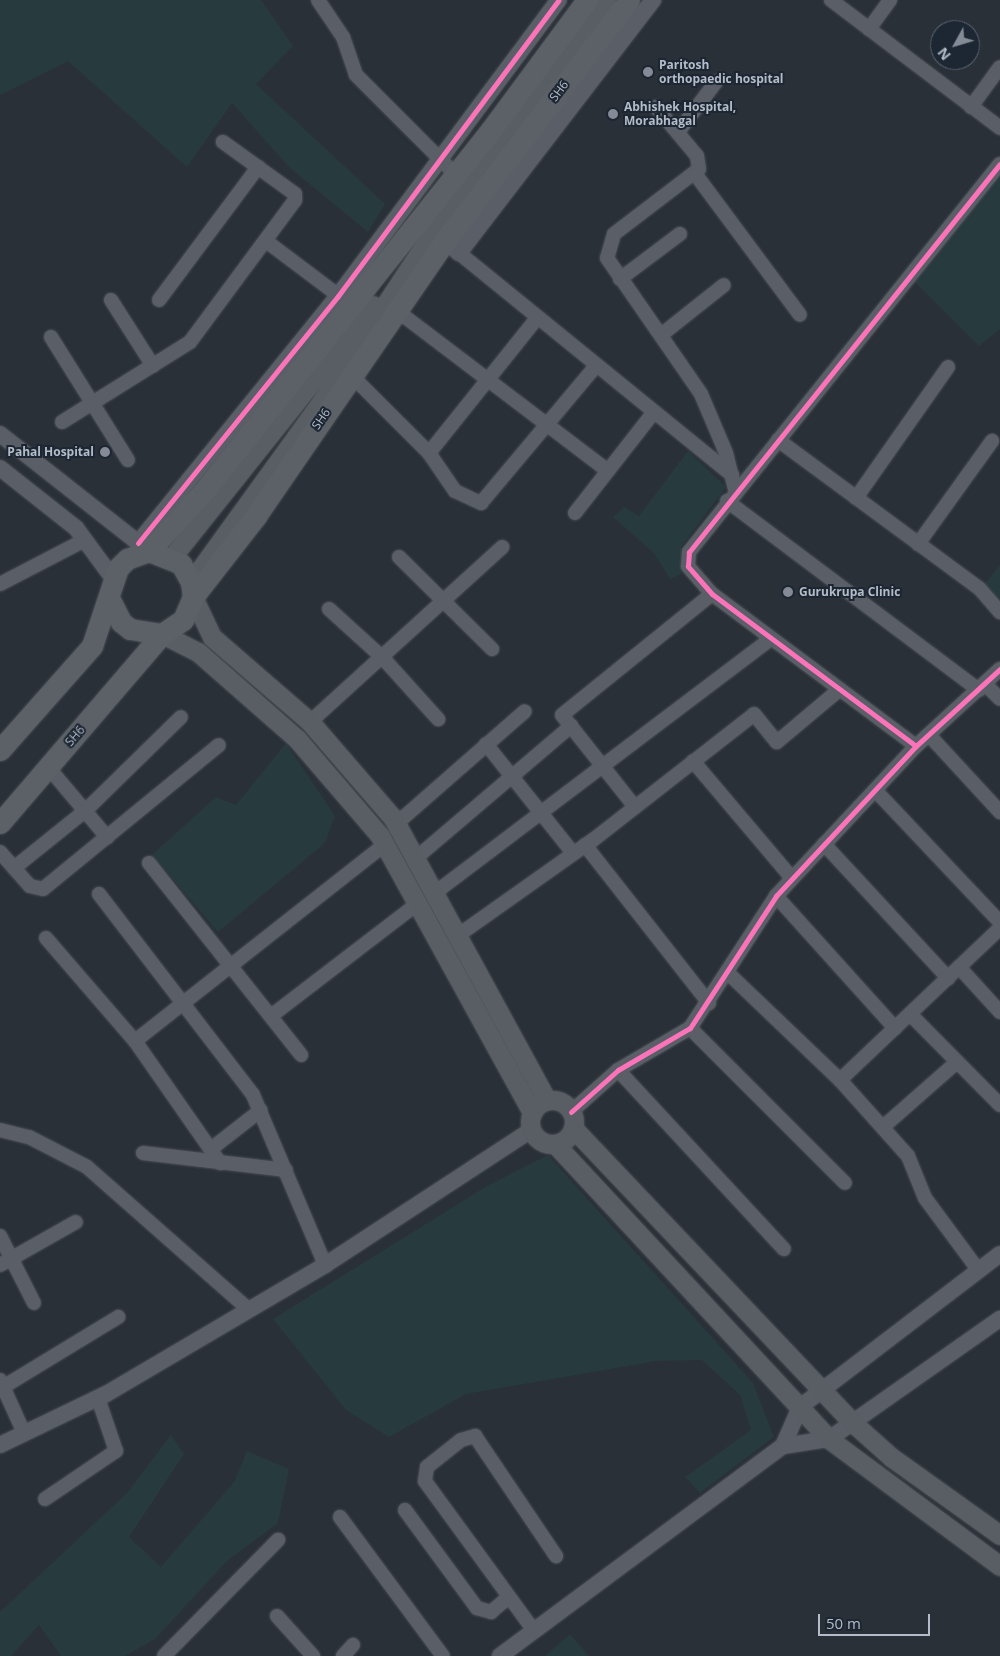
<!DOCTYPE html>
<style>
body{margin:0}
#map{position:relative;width:1000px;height:1656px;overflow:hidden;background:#2a3038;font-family:"Open Sans",sans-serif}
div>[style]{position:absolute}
.green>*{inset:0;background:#273a3e}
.roads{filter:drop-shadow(0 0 1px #484c53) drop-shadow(0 0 1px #484c53)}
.minor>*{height:14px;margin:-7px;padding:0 7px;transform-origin:7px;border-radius:7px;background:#5a5e66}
.tertiary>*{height:16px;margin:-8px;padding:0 8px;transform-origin:8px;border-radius:8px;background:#5a5e66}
.secondary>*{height:19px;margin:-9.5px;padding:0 9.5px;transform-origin:9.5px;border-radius:9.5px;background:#595d64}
.secondary>.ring{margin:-9.5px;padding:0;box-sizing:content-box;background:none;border:19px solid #595d64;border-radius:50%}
.primary>*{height:21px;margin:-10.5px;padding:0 10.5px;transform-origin:10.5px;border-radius:10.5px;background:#5c6168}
.cycleway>*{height:5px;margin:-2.5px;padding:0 2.5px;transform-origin:2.5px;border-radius:2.5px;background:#fb73b8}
.dots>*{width:14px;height:14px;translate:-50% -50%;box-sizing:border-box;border:2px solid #1d2633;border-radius:50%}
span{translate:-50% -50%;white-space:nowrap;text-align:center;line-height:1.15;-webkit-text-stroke:4px #1d2633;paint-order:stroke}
.poi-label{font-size:12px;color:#b4bcc9;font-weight:700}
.left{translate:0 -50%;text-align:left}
.right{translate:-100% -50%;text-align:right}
.street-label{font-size:12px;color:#b4bcc9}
.north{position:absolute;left:930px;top:20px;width:50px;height:50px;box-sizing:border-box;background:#1d2633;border:1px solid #59626f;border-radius:50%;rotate:231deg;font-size:14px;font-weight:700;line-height:20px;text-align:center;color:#b4bcc9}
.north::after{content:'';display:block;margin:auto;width:18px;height:22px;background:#848b96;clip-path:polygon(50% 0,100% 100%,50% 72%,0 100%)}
.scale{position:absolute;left:818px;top:1614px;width:112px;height:22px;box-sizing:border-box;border:2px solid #b4bcc9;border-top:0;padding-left:6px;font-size:15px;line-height:18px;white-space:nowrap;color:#b4bcc9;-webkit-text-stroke:4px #1d2633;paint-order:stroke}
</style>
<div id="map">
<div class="green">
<i style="clip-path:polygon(0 0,261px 0,293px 46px,256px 84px,385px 204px,368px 232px,289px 167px,232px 103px,187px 167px,68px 61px,0 95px)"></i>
<i style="clip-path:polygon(1000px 170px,1000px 329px,979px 346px,913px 280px)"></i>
<i style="clip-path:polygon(688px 451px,726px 487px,681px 547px,681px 574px,670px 579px,654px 553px,613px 517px,624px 507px,639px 516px)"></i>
<i style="clip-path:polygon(1000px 565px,1000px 602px,984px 585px)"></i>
<i style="clip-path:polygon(286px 743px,335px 816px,325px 843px,218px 932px,152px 855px,216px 797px,236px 805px)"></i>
<i style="clip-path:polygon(548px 1155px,753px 1383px,774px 1437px,700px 1493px,685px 1477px,751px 1430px,740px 1395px,702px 1360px,656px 1361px,466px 1394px,389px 1437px,346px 1410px,273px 1319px,487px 1186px)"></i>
<i style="clip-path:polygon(171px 1435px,184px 1454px,129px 1537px,161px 1567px,234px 1482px,247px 1451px,289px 1469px,278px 1523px,227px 1561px,155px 1639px,125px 1656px,61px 1656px,39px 1625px,11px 1656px,0 1656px,0 1612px,127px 1493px)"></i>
<i style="clip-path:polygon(570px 1634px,589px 1656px,545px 1656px)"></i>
</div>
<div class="roads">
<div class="minor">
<i style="left:318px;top:0;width:45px;rotate:56deg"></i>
<i style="left:343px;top:37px;width:40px;rotate:71.1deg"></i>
<i style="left:356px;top:75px;width:141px;rotate:45deg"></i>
<i style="left:831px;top:0;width:212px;rotate:37.1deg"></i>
<i style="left:869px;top:29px;width:36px;rotate:-54deg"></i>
<i style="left:656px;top:107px;width:64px;rotate:50.1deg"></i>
<i style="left:697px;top:156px;width:13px;rotate:81deg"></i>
<i style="left:699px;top:169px;width:107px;rotate:142.6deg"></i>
<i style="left:614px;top:234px;width:25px;rotate:106deg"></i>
<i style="left:607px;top:258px;width:165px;rotate:55.3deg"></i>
<i style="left:701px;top:394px;width:64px;rotate:67deg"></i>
<i style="left:726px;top:453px;width:38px;rotate:76deg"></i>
<i style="left:971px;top:107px;width:49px;rotate:-54.1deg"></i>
<i style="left:678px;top:132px;width:63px;rotate:-52.8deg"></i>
<i style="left:696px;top:175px;width:174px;rotate:53.4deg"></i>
<i style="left:266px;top:241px;width:101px;rotate:37deg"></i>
<i style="left:459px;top:253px;width:352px;rotate:39.1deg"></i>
<i style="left:620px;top:279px;width:75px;rotate:-36.9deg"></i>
<i style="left:111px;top:300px;width:78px;rotate:57.5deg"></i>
<i style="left:159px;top:300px;width:166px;rotate:-53.3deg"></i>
<i style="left:396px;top:310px;width:266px;rotate:37.2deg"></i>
<i style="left:661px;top:335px;width:80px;rotate:-38.4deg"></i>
<i style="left:51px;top:337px;width:145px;rotate:58deg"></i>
<i style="left:351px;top:375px;width:110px;rotate:45deg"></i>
<i style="left:429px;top:453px;width:46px;rotate:55.6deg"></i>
<i style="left:455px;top:491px;width:29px;rotate:25deg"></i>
<i style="left:481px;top:503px;width:180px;rotate:-50deg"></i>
<i style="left:62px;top:422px;width:151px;rotate:-32deg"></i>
<i style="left:190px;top:342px;width:177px;rotate:-53.5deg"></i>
<i style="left:295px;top:200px;width:6px;rotate:-90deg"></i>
<i style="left:295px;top:194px;width:89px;rotate:-144.2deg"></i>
<i style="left:778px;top:440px;width:250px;rotate:36.4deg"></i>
<i style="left:979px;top:588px;width:32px;rotate:49deg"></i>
<i style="left:429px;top:453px;width:174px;rotate:-51.3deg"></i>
<i style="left:856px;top:498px;width:160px;rotate:-54.9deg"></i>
<i style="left:727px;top:501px;width:315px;rotate:36.9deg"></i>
<i style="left:575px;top:513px;width:128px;rotate:-52deg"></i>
<i style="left:918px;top:544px;width:127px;rotate:-54.3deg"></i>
<i style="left:399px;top:557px;width:131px;rotate:44.7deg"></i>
<i style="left:0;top:584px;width:96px;rotate:-27.4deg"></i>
<i style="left:329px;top:609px;width:72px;rotate:42.2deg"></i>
<i style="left:382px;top:657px;width:84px;rotate:47.9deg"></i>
<i style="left:985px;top:684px;width:21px;rotate:45deg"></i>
<i style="left:310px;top:722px;width:260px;rotate:-42.3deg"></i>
<i style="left:929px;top:735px;width:105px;rotate:47.3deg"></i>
<i style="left:486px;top:744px;width:139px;rotate:51.4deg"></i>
<i style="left:916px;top:746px;width:254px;rotate:-143.3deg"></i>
<i style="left:712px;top:594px;width:37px;rotate:-131deg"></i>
<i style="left:688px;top:566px;width:14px;rotate:-86deg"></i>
<i style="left:689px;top:552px;width:497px;rotate:-51.3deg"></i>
<i style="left:693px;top:761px;width:153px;rotate:49.8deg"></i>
<i style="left:48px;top:767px;width:92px;rotate:49.9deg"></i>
<i style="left:875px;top:790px;width:182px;rotate:46.6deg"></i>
<i style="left:635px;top:807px;width:117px;rotate:-128.4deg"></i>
<i style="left:562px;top:715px;width:193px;rotate:-38.9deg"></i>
<i style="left:396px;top:824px;width:171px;rotate:-41.2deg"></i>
<i style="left:824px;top:844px;width:183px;rotate:47.2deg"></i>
<i style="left:585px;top:845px;width:201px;rotate:51.9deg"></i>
<i style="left:0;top:852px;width:45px;rotate:48.6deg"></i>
<i style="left:30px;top:886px;width:13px;rotate:13deg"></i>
<i style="left:43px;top:889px;width:227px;rotate:-39.3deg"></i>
<i style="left:416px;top:858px;width:204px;rotate:-40.4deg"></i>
<i style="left:149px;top:863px;width:245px;rotate:51.6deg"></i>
<i style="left:14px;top:868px;width:91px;rotate:-38.8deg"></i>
<i style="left:85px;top:811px;width:134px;rotate:-44.4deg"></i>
<i style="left:436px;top:892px;width:420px;rotate:-37.1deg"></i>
<i style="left:99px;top:894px;width:253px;rotate:52.5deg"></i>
<i style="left:253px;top:1095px;width:185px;rotate:67deg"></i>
<i style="left:776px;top:896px;width:178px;rotate:48deg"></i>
<i style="left:460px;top:934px;width:163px;rotate:-35.3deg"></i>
<i style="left:593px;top:840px;width:204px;rotate:-38deg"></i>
<i style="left:754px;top:714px;width:36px;rotate:51deg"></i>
<i style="left:777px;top:742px;width:81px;rotate:-40deg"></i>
<i style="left:46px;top:938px;width:136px;rotate:49.2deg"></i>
<i style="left:135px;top:1041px;width:149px;rotate:55.1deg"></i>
<i style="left:959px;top:967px;width:61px;rotate:47.7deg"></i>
<i style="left:728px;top:973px;width:155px;rotate:43.7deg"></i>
<i style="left:840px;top:1080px;width:102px;rotate:48.2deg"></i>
<i style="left:908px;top:1156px;width:45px;rotate:68deg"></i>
<i style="left:925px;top:1198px;width:91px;rotate:53.5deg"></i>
<i style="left:910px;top:1014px;width:128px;rotate:45.3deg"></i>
<i style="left:271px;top:1016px;width:184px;rotate:-37.5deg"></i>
<i style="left:690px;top:1028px;width:219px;rotate:45deg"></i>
<i style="left:135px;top:1041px;width:317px;rotate:-38.2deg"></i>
<i style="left:618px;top:1070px;width:244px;rotate:47.2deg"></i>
<i style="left:840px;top:1080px;width:221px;rotate:-43.5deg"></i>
<i style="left:571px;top:1112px;width:63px;rotate:-41.8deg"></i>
<i style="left:618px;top:1070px;width:83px;rotate:-30.3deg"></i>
<i style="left:690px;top:1028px;width:158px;rotate:-56.9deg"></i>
<i style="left:776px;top:896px;width:205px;rotate:-47deg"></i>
<i style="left:916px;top:746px;width:114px;rotate:-42.5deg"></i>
<i style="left:883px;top:1127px;width:98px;rotate:-41.3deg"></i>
<i style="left:0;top:1130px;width:30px;rotate:14deg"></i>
<i style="left:29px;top:1137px;width:65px;rotate:27.3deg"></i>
<i style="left:87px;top:1167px;width:216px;rotate:41.4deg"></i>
<i style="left:211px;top:1149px;width:63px;rotate:-38deg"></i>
<i style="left:143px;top:1153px;width:144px;rotate:6.8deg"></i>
<i style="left:0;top:1236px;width:75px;rotate:63.1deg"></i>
<i style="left:0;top:1265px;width:87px;rotate:-29.5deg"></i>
<i style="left:0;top:1380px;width:58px;rotate:65.6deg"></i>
<i style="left:3px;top:1387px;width:135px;rotate:-31.3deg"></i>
<i style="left:45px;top:1499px;width:86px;rotate:-34.1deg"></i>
<i style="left:116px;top:1451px;width:56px;rotate:-108.8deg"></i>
<i style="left:405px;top:1510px;width:122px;rotate:53.7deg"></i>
<i style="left:477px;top:1608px;width:15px;rotate:16deg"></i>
<i style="left:491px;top:1612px;width:23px;rotate:-40deg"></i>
<i style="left:340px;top:1517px;width:173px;rotate:53.5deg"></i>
<i style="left:277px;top:1616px;width:54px;rotate:48deg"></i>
<i style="left:532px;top:1628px;width:182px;rotate:-126.1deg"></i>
<i style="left:425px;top:1481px;width:14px;rotate:-82deg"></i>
<i style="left:427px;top:1467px;width:43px;rotate:-38.5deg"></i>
<i style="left:461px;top:1440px;width:15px;rotate:-16deg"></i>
<i style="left:475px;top:1436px;width:145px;rotate:56deg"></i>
<i style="left:164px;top:1656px;width:163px;rotate:-45.5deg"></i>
<i style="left:343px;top:1656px;width:15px;rotate:-48deg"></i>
</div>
<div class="tertiary">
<i style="left:445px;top:241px;width:18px;rotate:41deg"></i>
<i style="left:459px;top:253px;width:319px;rotate:-52.5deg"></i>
<i style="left:0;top:434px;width:184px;rotate:38.2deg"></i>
<i style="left:0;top:468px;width:97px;rotate:38.3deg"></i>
<i style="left:76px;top:528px;width:61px;rotate:53.7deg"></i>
<i style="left:138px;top:543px;width:318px;rotate:-51deg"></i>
<i style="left:338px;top:296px;width:369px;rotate:-53.3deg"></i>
<i style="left:0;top:1445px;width:118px;rotate:-25.7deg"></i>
<i style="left:106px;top:1394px;width:254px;rotate:-30.5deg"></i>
<i style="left:325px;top:1265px;width:246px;rotate:-33.2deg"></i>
<i style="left:783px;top:1446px;width:43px;rotate:-66.4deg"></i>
<i style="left:800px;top:1407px;width:252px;rotate:-37.4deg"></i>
<i style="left:500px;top:1656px;width:352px;rotate:-36.6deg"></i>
<i style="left:783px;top:1446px;width:47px;rotate:-8.7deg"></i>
<i style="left:829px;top:1439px;width:209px;rotate:-35.1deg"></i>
</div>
<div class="secondary">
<i style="left:172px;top:557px;width:322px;rotate:-51.4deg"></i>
<i style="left:191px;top:582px;width:218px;rotate:-54.1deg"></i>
<i style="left:319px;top:405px;width:196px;rotate:-56.6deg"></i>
<i style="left:427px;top:241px;width:300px;rotate:-53.4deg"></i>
<i style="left:193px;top:597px;width:44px;rotate:64.6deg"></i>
<i style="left:212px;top:637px;width:130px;rotate:40.9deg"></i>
<i style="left:310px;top:722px;width:127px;rotate:49.2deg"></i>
<i style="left:393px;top:818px;width:321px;rotate:61.4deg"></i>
<i style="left:162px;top:634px;width:40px;rotate:26.6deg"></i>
<i style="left:198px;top:652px;width:132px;rotate:41.3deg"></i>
<i style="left:297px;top:739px;width:128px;rotate:49.4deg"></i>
<i style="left:380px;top:836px;width:316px;rotate:61.2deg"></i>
<i class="ring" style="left:530px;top:1100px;width:25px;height:25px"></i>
<i style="left:573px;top:1128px;width:407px;rotate:46.5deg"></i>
<i style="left:853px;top:1423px;width:51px;rotate:41.8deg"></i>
<i style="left:891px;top:1457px;width:134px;rotate:35.6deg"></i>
<i style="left:555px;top:1144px;width:403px;rotate:47.1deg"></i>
<i style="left:829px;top:1439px;width:213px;rotate:36.6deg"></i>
</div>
<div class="primary">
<i style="left:149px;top:551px;width:35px;rotate:22deg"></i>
<i style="left:181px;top:564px;width:21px;rotate:61deg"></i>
<i style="left:191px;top:582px;width:15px;rotate:82deg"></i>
<i style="left:110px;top:600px;width:25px;rotate:63deg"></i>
<i style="left:121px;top:622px;width:11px;rotate:38deg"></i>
<i style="left:130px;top:629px;width:32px;rotate:9deg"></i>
<i style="left:0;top:750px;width:139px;rotate:-48.5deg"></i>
<i style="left:92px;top:646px;width:82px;rotate:-71.6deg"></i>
<i style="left:118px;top:568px;width:13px;rotate:-45deg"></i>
<i style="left:127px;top:559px;width:23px;rotate:-20deg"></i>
<i style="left:149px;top:551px;width:79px;rotate:-47.6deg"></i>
<i style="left:202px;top:493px;width:463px;rotate:-51.5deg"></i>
<i style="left:490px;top:131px;width:163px;rotate:-53.5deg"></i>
<i style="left:0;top:823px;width:249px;rotate:-49.4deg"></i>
<i style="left:162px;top:634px;width:25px;rotate:-34deg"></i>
<i style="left:183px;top:620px;width:25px;rotate:-67deg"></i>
<i style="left:193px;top:597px;width:103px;rotate:-52.1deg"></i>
<i style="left:256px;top:516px;width:334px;rotate:-55.5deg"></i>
<i style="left:445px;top:241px;width:303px;rotate:-52.6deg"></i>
</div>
</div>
<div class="cycleway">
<i style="left:138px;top:543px;width:318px;rotate:-51deg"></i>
<i style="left:338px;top:296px;width:369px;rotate:-53.3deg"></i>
<i style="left:916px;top:746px;width:254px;rotate:-143.3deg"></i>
<i style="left:712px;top:594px;width:37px;rotate:-131deg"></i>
<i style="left:688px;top:566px;width:14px;rotate:-86deg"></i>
<i style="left:689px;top:552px;width:497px;rotate:-51.3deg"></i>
<i style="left:571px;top:1112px;width:63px;rotate:-41.8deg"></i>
<i style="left:618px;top:1070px;width:83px;rotate:-30.3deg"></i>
<i style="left:690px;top:1028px;width:158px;rotate:-56.9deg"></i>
<i style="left:776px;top:896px;width:205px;rotate:-47deg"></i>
<i style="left:916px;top:746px;width:114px;rotate:-42.5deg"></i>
</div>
<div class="dots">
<i style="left:648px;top:72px;background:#848b96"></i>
<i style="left:613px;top:114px;background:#848b96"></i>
<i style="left:105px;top:452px;background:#848b96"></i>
<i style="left:788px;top:592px;background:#848b96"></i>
</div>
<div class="poi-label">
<span class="left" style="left:659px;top:72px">Paritosh<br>orthopaedic hospital</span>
<span class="left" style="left:624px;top:114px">Abhishek Hospital,<br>Morabhagal</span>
<span class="right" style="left:94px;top:452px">Pahal Hospital</span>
<span class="left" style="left:799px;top:592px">Gurukrupa Clinic</span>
</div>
<div class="street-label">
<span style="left:559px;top:91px;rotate:-53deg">SH6</span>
<span style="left:321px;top:419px;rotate:-55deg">SH6</span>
<span style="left:75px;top:736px;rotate:-49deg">SH6</span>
</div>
<div class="north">N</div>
<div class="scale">50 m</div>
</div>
